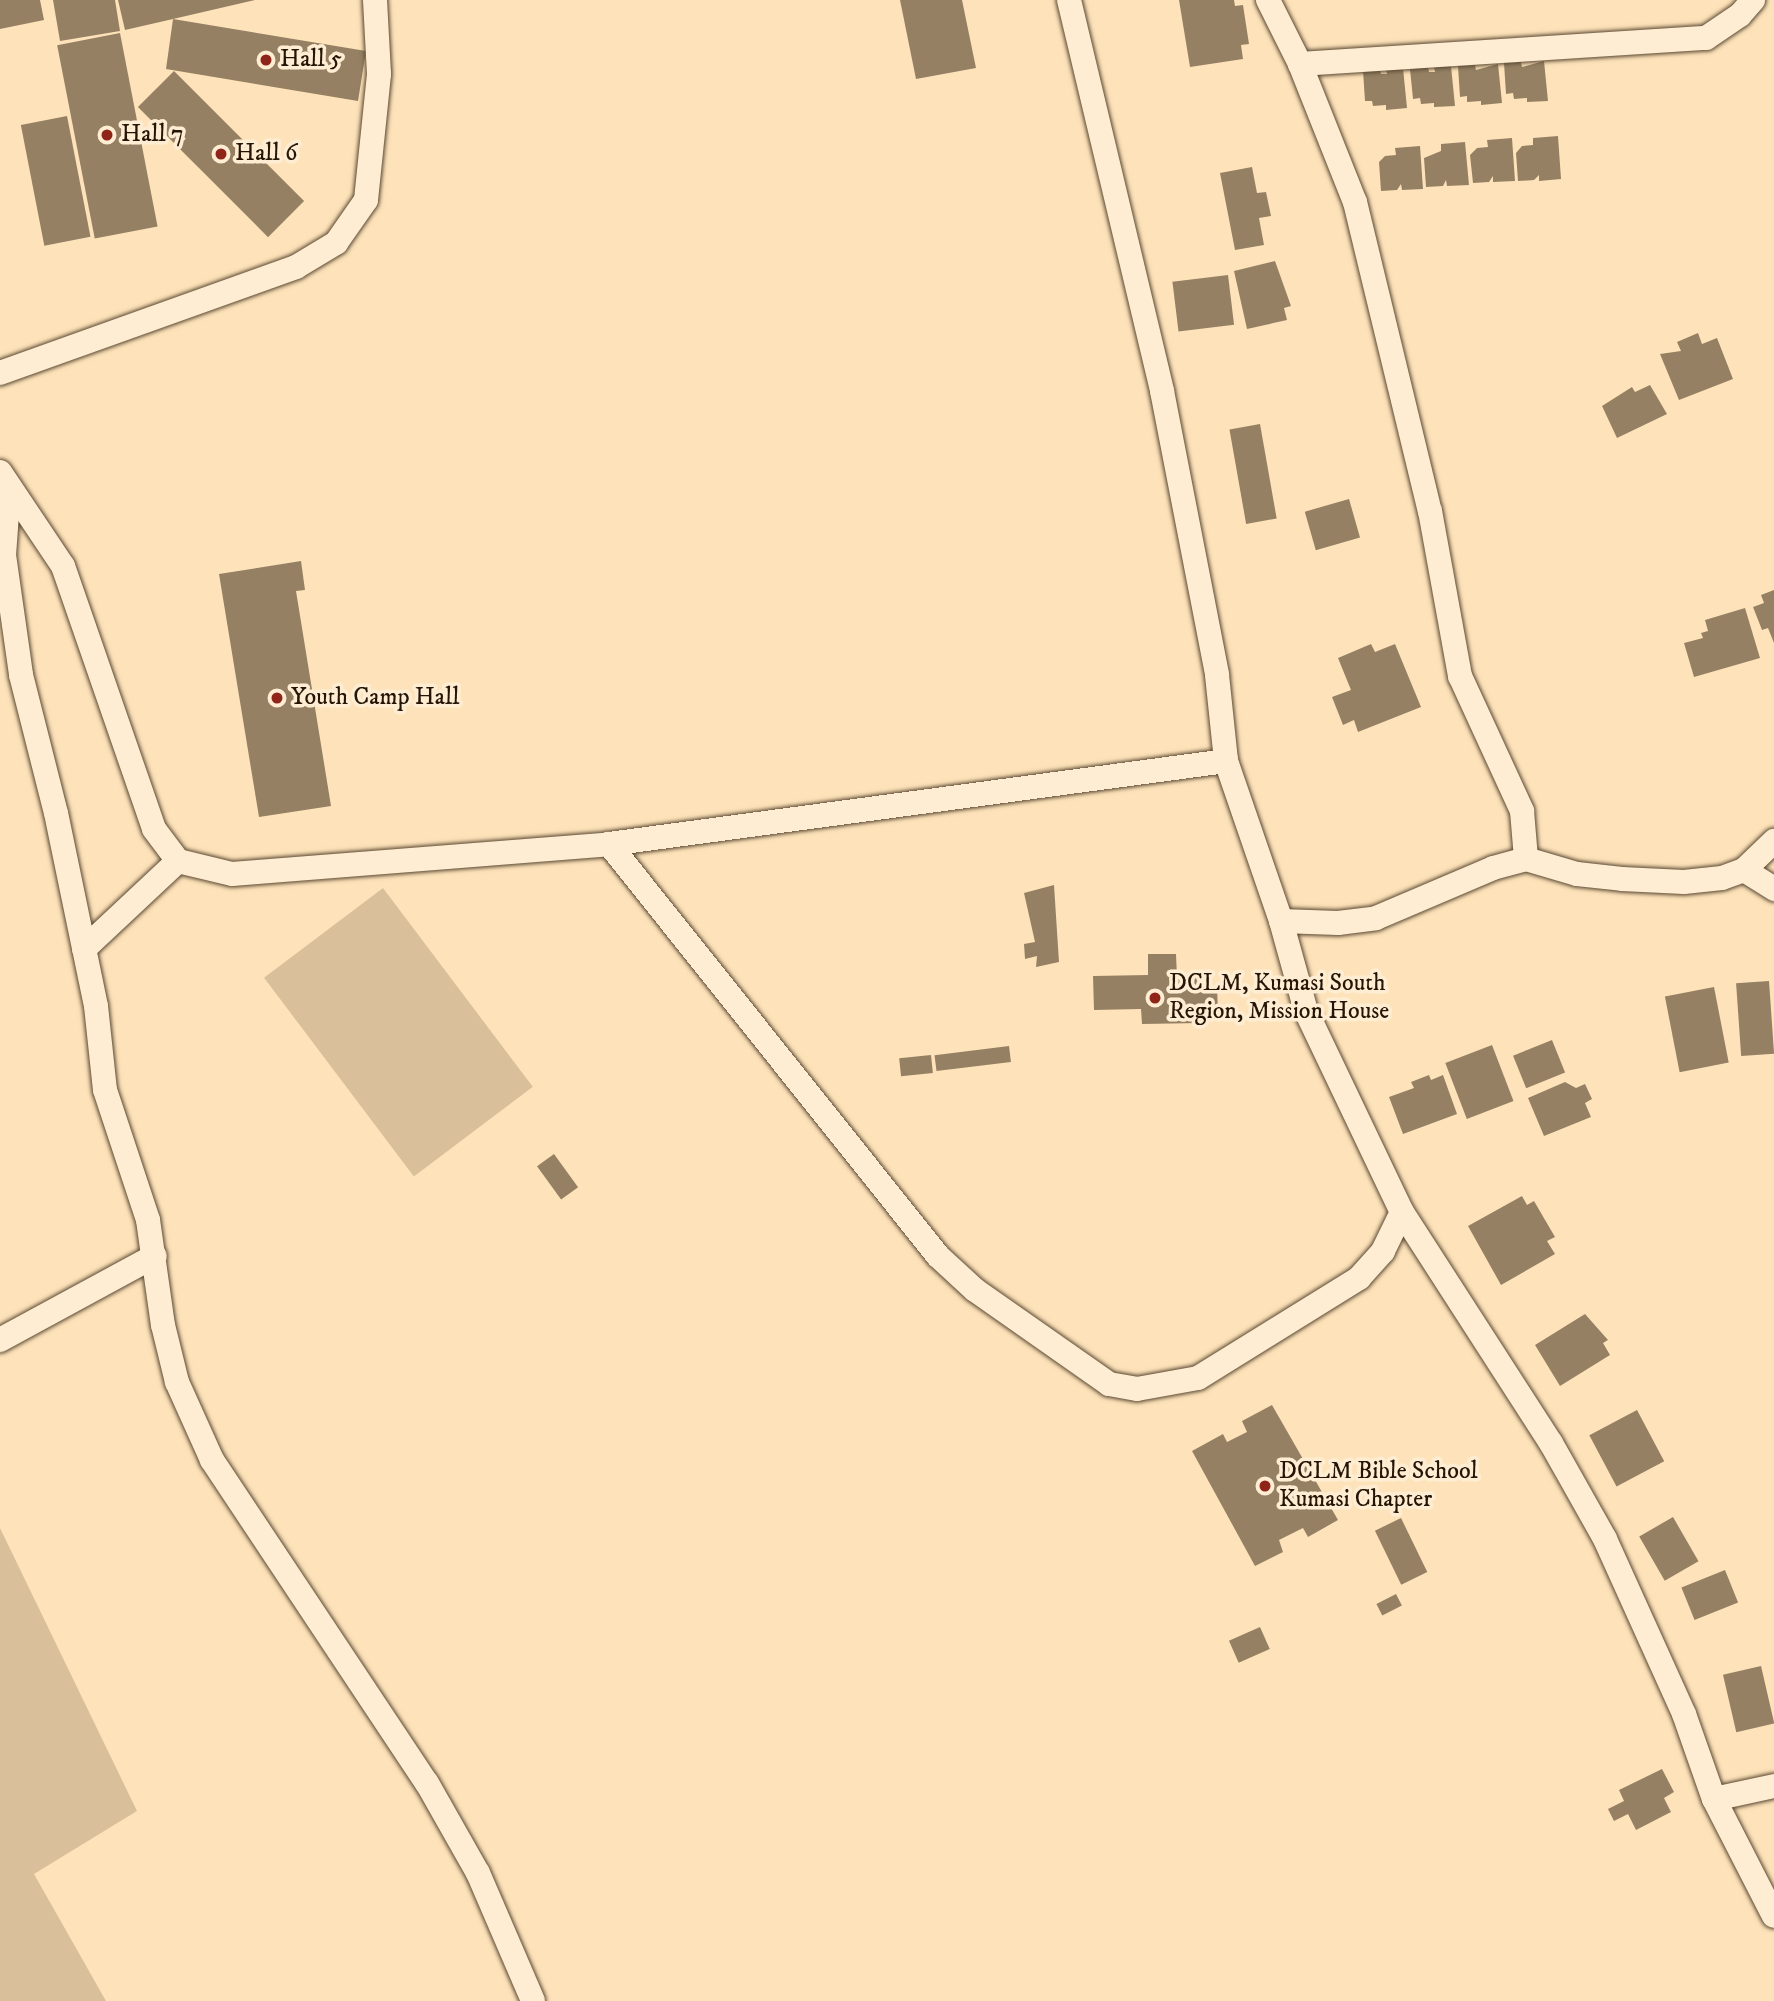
<!DOCTYPE html>
<style>
body{margin:0}
#map{position:relative;width:1774px;height:2001px;overflow:hidden;background:#fee3ba;font-family:"IM FELL DW Pica",serif}
div>[style]{position:absolute}
.green>*{inset:0;background:#d9c09b;transform-origin:0 0}
.building>*{inset:0;background:#958063;transform-origin:0 0}
.roads{filter:drop-shadow(0 0 2px #5a4832) drop-shadow(0 0 2px #5a4832)}
.minor>*{height:24px;margin:-12px;padding:0 12px;transform-origin:12px;border-radius:12px;background:#feedd2}
.dots>*{width:19px;height:19px;translate:-50% -50%;box-sizing:border-box;border:4px solid #feedd2;border-radius:50%}
span{translate:-50% -50%;white-space:nowrap;text-align:center;line-height:1.15;-webkit-text-stroke:7px #feedd2;paint-order:stroke}
.poi-label{font-size:24px;color:#241505}
.left{translate:0 -50%;text-align:left}
</style>
<div id="map">
<div class="green">
<i style="left:383px;top:888px;width:249px;height:149px;rotate:53deg"></i>
<i style="clip-path:polygon(0 1528px,137px 1811px,34px 1874px,106px 2001px,0 2001px)"></i>
</div>
<div class="building">
<i style="clip-path:polygon(0 0,40px 0,44px 20px,0 29px)"></i>
<i style="clip-path:polygon(53px 0,115px 0,120px 31px,60px 41px)"></i>
<i style="clip-path:polygon(118px 0,255px 0,173px 19px,366px 51px,358px 101px,166px 69px,173px 19px,125px 30px)"></i>
<i style="clip-path:polygon(900px 0,962px 0,976px 68px,916px 79px)"></i>
<i style="clip-path:polygon(1179px 0,1234px 0,1235px 6px,1243px 5px,1249px 44px,1241px 45px,1243px 59px,1190px 67px)"></i>
<i style="left:120px;top:33px;width:197px;height:64px;rotate:79deg"></i>
<i style="clip-path:polygon(1544px 61px,1548px 101px,1527px 102px,1527px 98px,1514px 99px,1513px 93px,1506px 94px,1504px 63px,1521px 62px,1522px 67px)"></i>
<i style="clip-path:polygon(1498px 64px,1502px 103px,1481px 105px,1481px 101px,1467px 102px,1467px 96px,1460px 97px,1458px 66px,1475px 65px,1476px 70px)"></i>
<i style="clip-path:polygon(1451px 66px,1455px 106px,1434px 107px,1434px 103px,1421px 104px,1420px 98px,1413px 99px,1410px 69px,1428px 67px,1429px 72px,1435px 72px,1434px 67px)"></i>
<i style="clip-path:polygon(1403px 68px,1407px 108px,1386px 110px,1386px 105px,1373px 106px,1372px 101px,1365px 101px,1363px 71px,1380px 69px,1381px 74px,1387px 74px,1386px 69px)"></i>
<i style="left:174px;top:71px;width:184px;height:51px;rotate:45deg"></i>
<i style="left:67px;top:116px;width:123px;height:47px;rotate:79deg"></i>
<i style="clip-path:polygon(1558px 136px,1561px 179px,1539px 181px,1539px 175px,1534px 180px,1518px 181px,1516px 153px,1522px 146px,1533px 145px,1533px 138px)"></i>
<i style="clip-path:polygon(1512px 138px,1515px 181px,1493px 182px,1493px 176px,1489px 182px,1473px 183px,1470px 155px,1477px 148px,1488px 147px,1487px 140px)"></i>
<i style="clip-path:polygon(1465px 142px,1469px 185px,1447px 186px,1446px 180px,1443px 186px,1426px 187px,1424px 158px,1441px 151px,1441px 144px)"></i>
<i style="clip-path:polygon(1420px 146px,1423px 189px,1402px 190px,1401px 184px,1397px 190px,1381px 191px,1379px 162px,1385px 156px,1396px 155px,1395px 148px)"></i>
<i style="clip-path:polygon(1252px 167px,1257px 193px,1266px 192px,1271px 216px,1259px 218px,1264px 245px,1235px 250px,1220px 173px)"></i>
<i style="clip-path:polygon(1275px 261px,1291px 306px,1284px 308px,1287px 320px,1247px 329px,1234px 271px)"></i>
<i style="left:1228px;top:275px;width:50px;height:56px;rotate:83deg"></i>
<i style="clip-path:polygon(1698px 333px,1702px 344px,1717px 338px,1733px 379px,1679px 400px,1660px 354px,1681px 351px,1677px 342px)"></i>
<i style="clip-path:polygon(1650px 385px,1667px 414px,1617px 438px,1602px 406px,1632px 387px,1635px 392px)"></i>
<i style="left:1260px;top:424px;width:96px;height:31px;rotate:80deg"></i>
<i style="left:1349px;top:499px;width:40px;height:46px;rotate:74deg"></i>
<i style="clip-path:polygon(301px 561px,305px 590px,296px 591px,331px 806px,259px 817px,219px 574px)"></i>
<i style="clip-path:polygon(1774px 590px,1774px 643px,1768px 628px,1762px 630px,1753px 607px,1764px 603px,1761px 595px)"></i>
<i style="clip-path:polygon(1745px 608px,1760px 658px,1694px 677px,1684px 643px,1703px 638px,1701px 633px,1708px 631px,1705px 620px)"></i>
<i style="clip-path:polygon(1371px 644px,1375px 652px,1395px 644px,1421px 707px,1358px 732px,1354px 720px,1343px 725px,1332px 697px,1351px 690px,1338px 658px)"></i>
<i style="clip-path:polygon(1054px 885px,1059px 962px,1036px 967px,1037px 956px,1025px 959px,1024px 944px,1035px 942px,1024px 893px)"></i>
<i style="clip-path:polygon(1148px 954px,1176px 954px,1177px 977px,1199px 977px,1199px 988px,1217px 987px,1218px 1012px,1201px 1012px,1201px 1023px,1142px 1024px,1141px 1009px,1094px 1010px,1093px 976px,1148px 975px)"></i>
<i style="left:1769px;top:981px;width:73px;height:33px;rotate:86deg"></i>
<i style="left:1714px;top:987px;width:77px;height:50px;rotate:79deg"></i>
<i style="left:1552px;top:1040px;width:35px;height:42px;rotate:68deg"></i>
<i style="left:1492px;top:1045px;width:60px;height:50px;rotate:69deg"></i>
<i style="left:1009px;top:1046px;width:16px;height:75px;rotate:83deg"></i>
<i style="left:931px;top:1055px;width:18px;height:32px;rotate:84deg"></i>
<i style="clip-path:polygon(1429px 1075px,1431px 1080px,1443px 1075px,1457px 1114px,1403px 1134px,1389px 1097px,1414px 1088px,1411px 1082px)"></i>
<i style="clip-path:polygon(1565px 1082px,1576px 1088px,1585px 1084px,1592px 1099px,1585px 1103px,1591px 1117px,1544px 1136px,1528px 1098px)"></i>
<i style="left:554px;top:1154px;width:41px;height:21px;rotate:54deg"></i>
<i style="clip-path:polygon(1522px 1196px,1527px 1205px,1534px 1201px,1555px 1237px,1547px 1241px,1555px 1254px,1501px 1285px,1468px 1226px)"></i>
<i style="clip-path:polygon(1585px 1314px,1608px 1340px,1603px 1343px,1610px 1355px,1560px 1386px,1535px 1345px)"></i>
<i style="clip-path:polygon(1272px 1405px,1338px 1520px,1308px 1537px,1303px 1528px,1279px 1540px,1283px 1552px,1255px 1566px,1192px 1451px,1223px 1434px,1227px 1442px,1247px 1432px,1242px 1421px)"></i>
<i style="left:1637px;top:1410px;width:58px;height:54px;rotate:62deg"></i>
<i style="left:1673px;top:1517px;width:51px;height:39px;rotate:60deg"></i>
<i style="left:1401px;top:1518px;width:60px;height:29px;rotate:64deg"></i>
<i style="left:1725px;top:1570px;width:35px;height:47px;rotate:68deg"></i>
<i style="left:1396px;top:1594px;width:13px;height:22px;rotate:63deg"></i>
<i style="left:1260px;top:1627px;width:24px;height:34px;rotate:66deg"></i>
<i style="left:1761px;top:1666px;width:59px;height:39px;rotate:77deg"></i>
<i style="clip-path:polygon(1662px 1769px,1674px 1792px,1664px 1798px,1671px 1812px,1636px 1830px,1628px 1814px,1614px 1821px,1608px 1809px,1624px 1801px,1619px 1790px)"></i>
</div>
<div class="roads">
<div class="minor">
<i style="left:1069px;top:0;width:402px;rotate:76.6deg"></i>
<i style="left:1162px;top:391px;width:289px;rotate:79deg"></i>
<i style="left:1217px;top:675px;width:86px;rotate:84deg"></i>
<i style="left:1226px;top:761px;width:169px;rotate:71deg"></i>
<i style="left:1281px;top:921px;width:93px;rotate:74.5deg"></i>
<i style="left:1306px;top:1011px;width:223px;rotate:64.5deg"></i>
<i style="left:1402px;top:1212px;width:275px;rotate:57.2deg"></i>
<i style="left:1551px;top:1443px;width:110px;rotate:60.6deg"></i>
<i style="left:1605px;top:1539px;width:192px;rotate:65.7deg"></i>
<i style="left:1684px;top:1714px;width:90px;rotate:70.6deg"></i>
<i style="left:1714px;top:1799px;width:131px;rotate:62.9deg"></i>
<i style="left:1268px;top:0;width:72px;rotate:63.4deg"></i>
<i style="left:1300px;top:64px;width:149px;rotate:68.3deg"></i>
<i style="left:1355px;top:202px;width:318px;rotate:76.4deg"></i>
<i style="left:1430px;top:511px;width:168px;rotate:79.7deg"></i>
<i style="left:1460px;top:676px;width:149px;rotate:65.3deg"></i>
<i style="left:1522px;top:811px;width:48px;rotate:85.2deg"></i>
<i style="left:1300px;top:64px;width:407px;rotate:-3.7deg"></i>
<i style="left:1706px;top:38px;width:41px;rotate:-34.1deg"></i>
<i style="left:1740px;top:15px;width:20px;rotate:-49deg"></i>
<i style="left:0;top:373px;width:314px;rotate:-19.7deg"></i>
<i style="left:296px;top:267px;width:47px;rotate:-31deg"></i>
<i style="left:336px;top:243px;width:52px;rotate:-55.1deg"></i>
<i style="left:366px;top:200px;width:127px;rotate:-84.1deg"></i>
<i style="left:379px;top:74px;width:74px;rotate:-93.1deg"></i>
<i style="left:0;top:472px;width:113px;rotate:56.2deg"></i>
<i style="left:63px;top:566px;width:278px;rotate:70.9deg"></i>
<i style="left:154px;top:829px;width:40px;rotate:53deg"></i>
<i style="left:178px;top:861px;width:56px;rotate:13.5deg"></i>
<i style="left:232px;top:874px;width:378px;rotate:-4.5deg"></i>
<i style="left:609px;top:844px;width:623px;rotate:-7.66deg"></i>
<i style="left:9px;top:487px;width:68px;rotate:94.2deg"></i>
<i style="left:4px;top:555px;width:121px;rotate:81.9deg"></i>
<i style="left:21px;top:675px;width:142px;rotate:75.8deg"></i>
<i style="left:56px;top:813px;width:197px;rotate:78.3deg"></i>
<i style="left:96px;top:1006px;width:84px;rotate:83.9deg"></i>
<i style="left:105px;top:1090px;width:137px;rotate:71.7deg"></i>
<i style="left:148px;top:1220px;width:106px;rotate:81.9deg"></i>
<i style="left:163px;top:1325px;width:59px;rotate:76.2deg"></i>
<i style="left:177px;top:1382px;width:85px;rotate:65.8deg"></i>
<i style="left:212px;top:1460px;width:388px;rotate:56.4deg"></i>
<i style="left:427px;top:1783px;width:103px;rotate:60.5deg"></i>
<i style="left:478px;top:1873px;width:139px;rotate:66.7deg"></i>
<i style="left:609px;top:844px;width:527px;rotate:51.39deg"></i>
<i style="left:938px;top:1256px;width:50px;rotate:42.6deg"></i>
<i style="left:975px;top:1290px;width:164px;rotate:35deg"></i>
<i style="left:1109px;top:1384px;width:28px;rotate:10deg"></i>
<i style="left:1137px;top:1389px;width:62px;rotate:-10.2deg"></i>
<i style="left:1198px;top:1378px;width:190px;rotate:-31.8deg"></i>
<i style="left:1359px;top:1278px;width:36px;rotate:-48deg"></i>
<i style="left:1383px;top:1251px;width:43px;rotate:-64deg"></i>
<i style="left:1744px;top:870px;width:36px;rotate:32deg"></i>
<i style="left:1281px;top:921px;width:57px;rotate:2deg"></i>
<i style="left:1338px;top:923px;width:38px;rotate:-7deg"></i>
<i style="left:1376px;top:918px;width:127px;rotate:-23.1deg"></i>
<i style="left:1493px;top:868px;width:34px;rotate:-15deg"></i>
<i style="left:1526px;top:859px;width:53px;rotate:16.4deg"></i>
<i style="left:1577px;top:874px;width:45px;rotate:6.3deg"></i>
<i style="left:1622px;top:879px;width:62px;rotate:2.8deg"></i>
<i style="left:1684px;top:882px;width:38px;rotate:-6deg"></i>
<i style="left:1722px;top:878px;width:23px;rotate:-20deg"></i>
<i style="left:1744px;top:870px;width:42px;rotate:-44deg"></i>
<i style="left:84px;top:949px;width:129px;rotate:-43.1deg"></i>
<i style="left:0;top:1340px;width:176px;rotate:-28.5deg"></i>
<i style="left:1714px;top:1799px;width:61px;rotate:-12.2deg"></i>
</div>
</div>
<div class="dots">
<i style="left:266px;top:60px;background:#8f2418"></i>
<i style="left:107px;top:135px;background:#8f2418"></i>
<i style="left:221px;top:154px;background:#8f2418"></i>
<i style="left:277px;top:698px;background:#8f2418"></i>
<i style="left:1155px;top:998px;background:#8f2418"></i>
<i style="left:1265px;top:1486px;background:#8f2418"></i>
</div>
<div class="poi-label">
<span class="left" style="left:280px;top:60px">Hall 5</span>
<span class="left" style="left:121px;top:135px">Hall 7</span>
<span class="left" style="left:235px;top:154px">Hall 6</span>
<span class="left" style="left:291px;top:698px">Youth Camp Hall</span>
<span class="left" style="left:1169px;top:998px">DCLM, Kumasi South<br>Region, Mission House</span>
<span class="left" style="left:1279px;top:1486px">DCLM Bible School<br>Kumasi Chapter</span>
</div>
</div>
